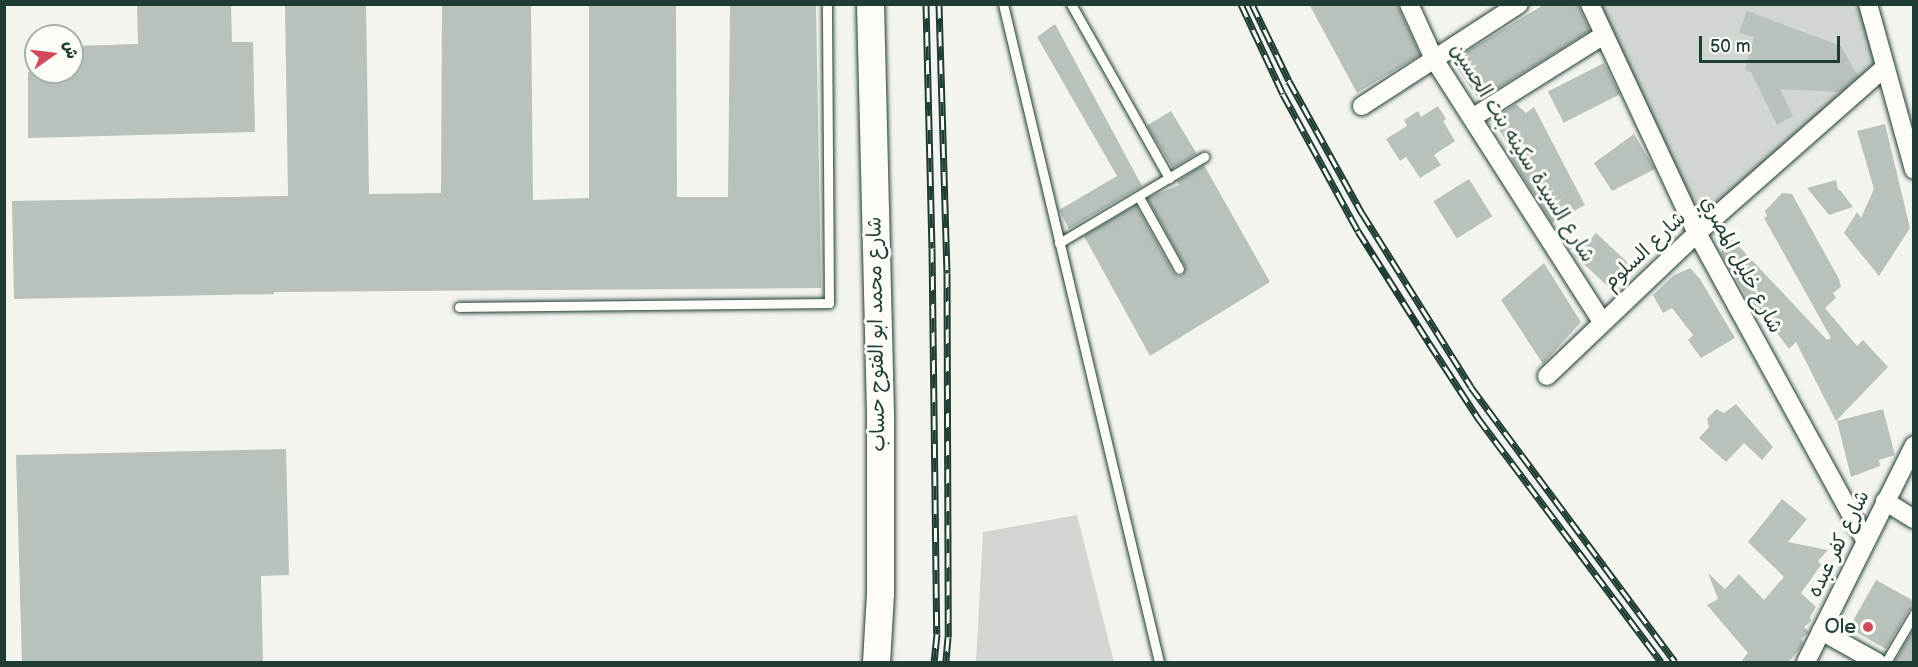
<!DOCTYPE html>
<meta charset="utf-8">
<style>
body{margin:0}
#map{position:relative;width:1918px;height:667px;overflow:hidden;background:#f4f4ef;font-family:"Balsamiq Sans","Playpen Sans Arabic",sans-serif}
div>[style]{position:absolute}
.green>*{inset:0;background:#d1d6d1}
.building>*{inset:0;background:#b9c1bb;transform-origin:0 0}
.roads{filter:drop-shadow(0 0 2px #1f3d34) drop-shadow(0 0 2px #1f3d34)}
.lane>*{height:9px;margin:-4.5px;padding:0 4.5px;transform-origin:4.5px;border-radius:4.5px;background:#fdfcf7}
.street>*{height:18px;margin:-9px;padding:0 9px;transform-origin:9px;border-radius:9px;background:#fdfcf7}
.secondary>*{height:27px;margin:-13.5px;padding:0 13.5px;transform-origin:13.5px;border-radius:13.5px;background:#fdfcf7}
.rail>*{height:7px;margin-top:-3.5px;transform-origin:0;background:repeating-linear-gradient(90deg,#fdfcf7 0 14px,#1f3d34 0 28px);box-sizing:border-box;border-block:2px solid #1f3d34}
.dots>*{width:16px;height:16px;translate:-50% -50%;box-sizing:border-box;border:3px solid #fdfcf7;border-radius:50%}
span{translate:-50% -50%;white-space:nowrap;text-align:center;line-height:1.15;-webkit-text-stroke:6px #fdfcf7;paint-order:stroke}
.street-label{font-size:20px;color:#1f3d34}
.poi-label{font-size:20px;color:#1f3d34}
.right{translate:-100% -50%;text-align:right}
.frame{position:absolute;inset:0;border:6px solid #1f3d34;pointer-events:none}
.north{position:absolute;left:24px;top:24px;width:60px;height:60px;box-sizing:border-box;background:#fdfcf7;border:2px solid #a4b0a9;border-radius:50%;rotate:76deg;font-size:16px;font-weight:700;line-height:24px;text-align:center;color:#1f3d34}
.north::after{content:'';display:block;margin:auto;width:21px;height:27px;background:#d1495b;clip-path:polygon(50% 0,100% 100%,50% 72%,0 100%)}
.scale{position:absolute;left:1699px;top:36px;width:141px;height:27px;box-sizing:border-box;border:3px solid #1f3d34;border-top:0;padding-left:8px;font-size:18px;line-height:21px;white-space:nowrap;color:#1f3d34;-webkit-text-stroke:4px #fdfcf7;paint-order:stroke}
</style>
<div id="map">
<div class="green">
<i style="clip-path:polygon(1592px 5px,1870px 5px,1890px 75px,1706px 233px)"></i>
<i style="clip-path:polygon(1077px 515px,1114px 662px,976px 662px,983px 532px)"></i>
</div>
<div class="building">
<i style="clip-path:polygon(137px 4px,231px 4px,232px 42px,253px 42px,255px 132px,28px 138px,28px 72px,72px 72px,72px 46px,138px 44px)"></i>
<i style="clip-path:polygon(285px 4px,366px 4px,369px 194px,441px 193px,442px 4px,531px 4px,533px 200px,589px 198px,589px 4px,676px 4px,677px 197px,728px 197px,730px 4px,816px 4px,821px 288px,274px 292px,274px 294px,14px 299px,12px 201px,288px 196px)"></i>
<i style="clip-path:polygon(1309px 4px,1397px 4px,1420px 55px,1357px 93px)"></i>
<i style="clip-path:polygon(1545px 4px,1578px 4px,1590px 31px,1479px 100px,1457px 67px,1459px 56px)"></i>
<i style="clip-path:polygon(1747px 11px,1841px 46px,1858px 76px,1840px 92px,1780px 89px,1793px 116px,1777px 125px,1751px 72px,1745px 70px,1754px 37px,1739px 33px)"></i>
<i style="clip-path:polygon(1055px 24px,1142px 186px,1069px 229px,1059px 210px,1117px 176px,1037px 37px)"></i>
<i style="left:1604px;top:63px;width:35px;height:63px;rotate:63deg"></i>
<i style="clip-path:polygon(1516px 104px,1526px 113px,1534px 107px,1585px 205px,1552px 223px,1508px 153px,1512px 150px,1492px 119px)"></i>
<i style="clip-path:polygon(1438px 106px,1446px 119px,1443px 121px,1455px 141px,1434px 155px,1441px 165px,1420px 178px,1406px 157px,1400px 161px,1386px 139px,1407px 126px,1404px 120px,1418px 111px,1421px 117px)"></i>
<i style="left:1171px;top:111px;width:50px;height:28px;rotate:59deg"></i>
<i style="clip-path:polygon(1885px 124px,1910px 228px,1879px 276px,1844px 233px,1857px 212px,1861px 218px,1874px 189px,1857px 131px)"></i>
<i style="clip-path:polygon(1634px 134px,1655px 169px,1612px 191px,1594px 163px)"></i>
<i style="clip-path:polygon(1204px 165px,1270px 282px,1150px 356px,1084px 236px,1136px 205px,1173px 272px,1178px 276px,1183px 275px,1185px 266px,1147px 198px,1179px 185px,1177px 181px)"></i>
<i style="left:1469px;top:179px;width:44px;height:42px;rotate:58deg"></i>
<i style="clip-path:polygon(1836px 180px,1838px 190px,1840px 190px,1853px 207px,1829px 215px,1807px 188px)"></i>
<i style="clip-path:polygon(1782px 193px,1792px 194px,1839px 279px,1841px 287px,1833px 293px,1836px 298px,1825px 308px,1857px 346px,1863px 340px,1888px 367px,1836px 421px,1796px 342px,1789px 349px,1760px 310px,1757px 315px,1721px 253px,1725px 244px,1733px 240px,1827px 340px,1831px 338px,1764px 218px,1767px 216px,1765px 211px)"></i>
<i style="left:1596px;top:233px;width:45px;height:31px;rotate:43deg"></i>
<i style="clip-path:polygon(1544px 263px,1581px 322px,1543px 364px,1501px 300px)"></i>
<i style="clip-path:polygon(1690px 268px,1700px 279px,1735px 338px,1701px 358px,1688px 340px,1693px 335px,1672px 308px,1663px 313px,1653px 295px,1674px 275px)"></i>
<i style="clip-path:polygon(1736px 404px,1773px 447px,1762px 460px,1744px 443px,1726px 462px,1699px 438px,1709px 427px,1707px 419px,1716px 409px,1724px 413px)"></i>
<i style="clip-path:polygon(1883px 409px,1895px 455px,1879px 460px,1880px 466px,1851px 477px,1837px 421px)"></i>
<i style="clip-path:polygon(286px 449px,289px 575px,261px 576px,263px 663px,22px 663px,16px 455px)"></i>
<i style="clip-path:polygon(1782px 499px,1807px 519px,1788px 542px,1828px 550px,1818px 561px,1821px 565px,1801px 593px,1816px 607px,1810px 617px,1811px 621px,1804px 627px,1809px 632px,1801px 639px,1803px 642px,1801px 647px,1788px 663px,1740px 663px,1748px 653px,1707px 605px,1718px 599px,1708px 573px,1725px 589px,1739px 574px,1764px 600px,1784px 577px,1748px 542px)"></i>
<i style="clip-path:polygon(1876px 580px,1914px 601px,1914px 607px,1908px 611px,1886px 649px,1849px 628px)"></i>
<i style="clip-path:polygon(1914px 628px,1914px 663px,1894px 663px)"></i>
</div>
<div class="roads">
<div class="lane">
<i style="left:1003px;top:4px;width:676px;rotate:76.66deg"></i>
<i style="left:1071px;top:4px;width:200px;rotate:60.6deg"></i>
<i style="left:1139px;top:197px;width:82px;rotate:60.9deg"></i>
<i style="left:1059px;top:243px;width:169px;rotate:-30.7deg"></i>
<i style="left:459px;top:307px;width:370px;rotate:-0.6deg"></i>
<i style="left:829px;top:303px;width:299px;rotate:-90.4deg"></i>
<i style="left:1886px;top:662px;width:56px;rotate:-59.7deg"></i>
</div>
<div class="street">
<i style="left:1409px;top:4px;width:60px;rotate:65.6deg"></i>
<i style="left:1434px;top:59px;width:312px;rotate:57.4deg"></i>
<i style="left:1590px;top:4px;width:253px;rotate:65deg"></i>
<i style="left:1697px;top:233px;width:350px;rotate:61.3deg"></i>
<i style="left:1868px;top:4px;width:172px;rotate:74.5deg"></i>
<i style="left:1362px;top:106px;width:187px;rotate:-33deg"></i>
<i style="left:1472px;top:118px;width:156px;rotate:-32.2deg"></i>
<i style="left:1547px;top:376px;width:207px;rotate:-43.6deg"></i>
<i style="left:1697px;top:233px;width:251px;rotate:-41.4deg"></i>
<i style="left:1885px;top:501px;width:34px;rotate:32deg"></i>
<i style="left:1821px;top:631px;width:64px;rotate:29deg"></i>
<i style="left:1806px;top:662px;width:242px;rotate:-63.5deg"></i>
</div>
<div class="secondary">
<i style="left:870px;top:4px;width:416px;rotate:88.6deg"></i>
<i style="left:880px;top:420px;width:173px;rotate:90deg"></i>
<i style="left:880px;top:593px;width:69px;rotate:93.3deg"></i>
</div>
</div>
<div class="rail">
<i style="left:926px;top:4px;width:244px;rotate:88.6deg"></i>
<i style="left:932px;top:248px;width:386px;rotate:89.3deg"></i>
<i style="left:937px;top:634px;width:28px;rotate:96deg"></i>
<i style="left:939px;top:4px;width:269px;rotate:88.3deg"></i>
<i style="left:947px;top:273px;width:364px;rotate:89.8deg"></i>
<i style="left:948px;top:637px;width:25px;rotate:95deg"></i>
<i style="left:1241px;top:4px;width:99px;rotate:65deg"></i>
<i style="left:1283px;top:94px;width:156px;rotate:61.3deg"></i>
<i style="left:1358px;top:231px;width:133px;rotate:57.6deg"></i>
<i style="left:1429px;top:343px;width:90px;rotate:56.8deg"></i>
<i style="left:1478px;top:418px;width:305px;rotate:53.1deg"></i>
<i style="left:1252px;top:4px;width:85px;rotate:64.3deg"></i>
<i style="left:1289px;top:81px;width:151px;rotate:61.1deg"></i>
<i style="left:1362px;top:213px;width:205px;rotate:57.9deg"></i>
<i style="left:1471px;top:387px;width:342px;rotate:53.4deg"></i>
</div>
<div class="dots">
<i style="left:1868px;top:627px;background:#d1495b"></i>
</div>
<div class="street-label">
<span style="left:1522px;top:153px;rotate:58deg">شارع السيدة سكينه بنت الحسين</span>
<span style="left:1645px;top:251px;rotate:-43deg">شارع السلوم</span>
<span style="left:1741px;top:265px;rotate:62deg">شارع خليل المصري</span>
<span style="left:877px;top:334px;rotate:-91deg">شارع محمد ابو الفتوح حساب</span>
<span style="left:1839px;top:544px;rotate:-64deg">شارع كفر عبده</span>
</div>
<div class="poi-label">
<span class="right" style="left:1856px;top:627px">Ole</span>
</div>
<div class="frame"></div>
<div class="north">ش</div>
<div class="scale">50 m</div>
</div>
